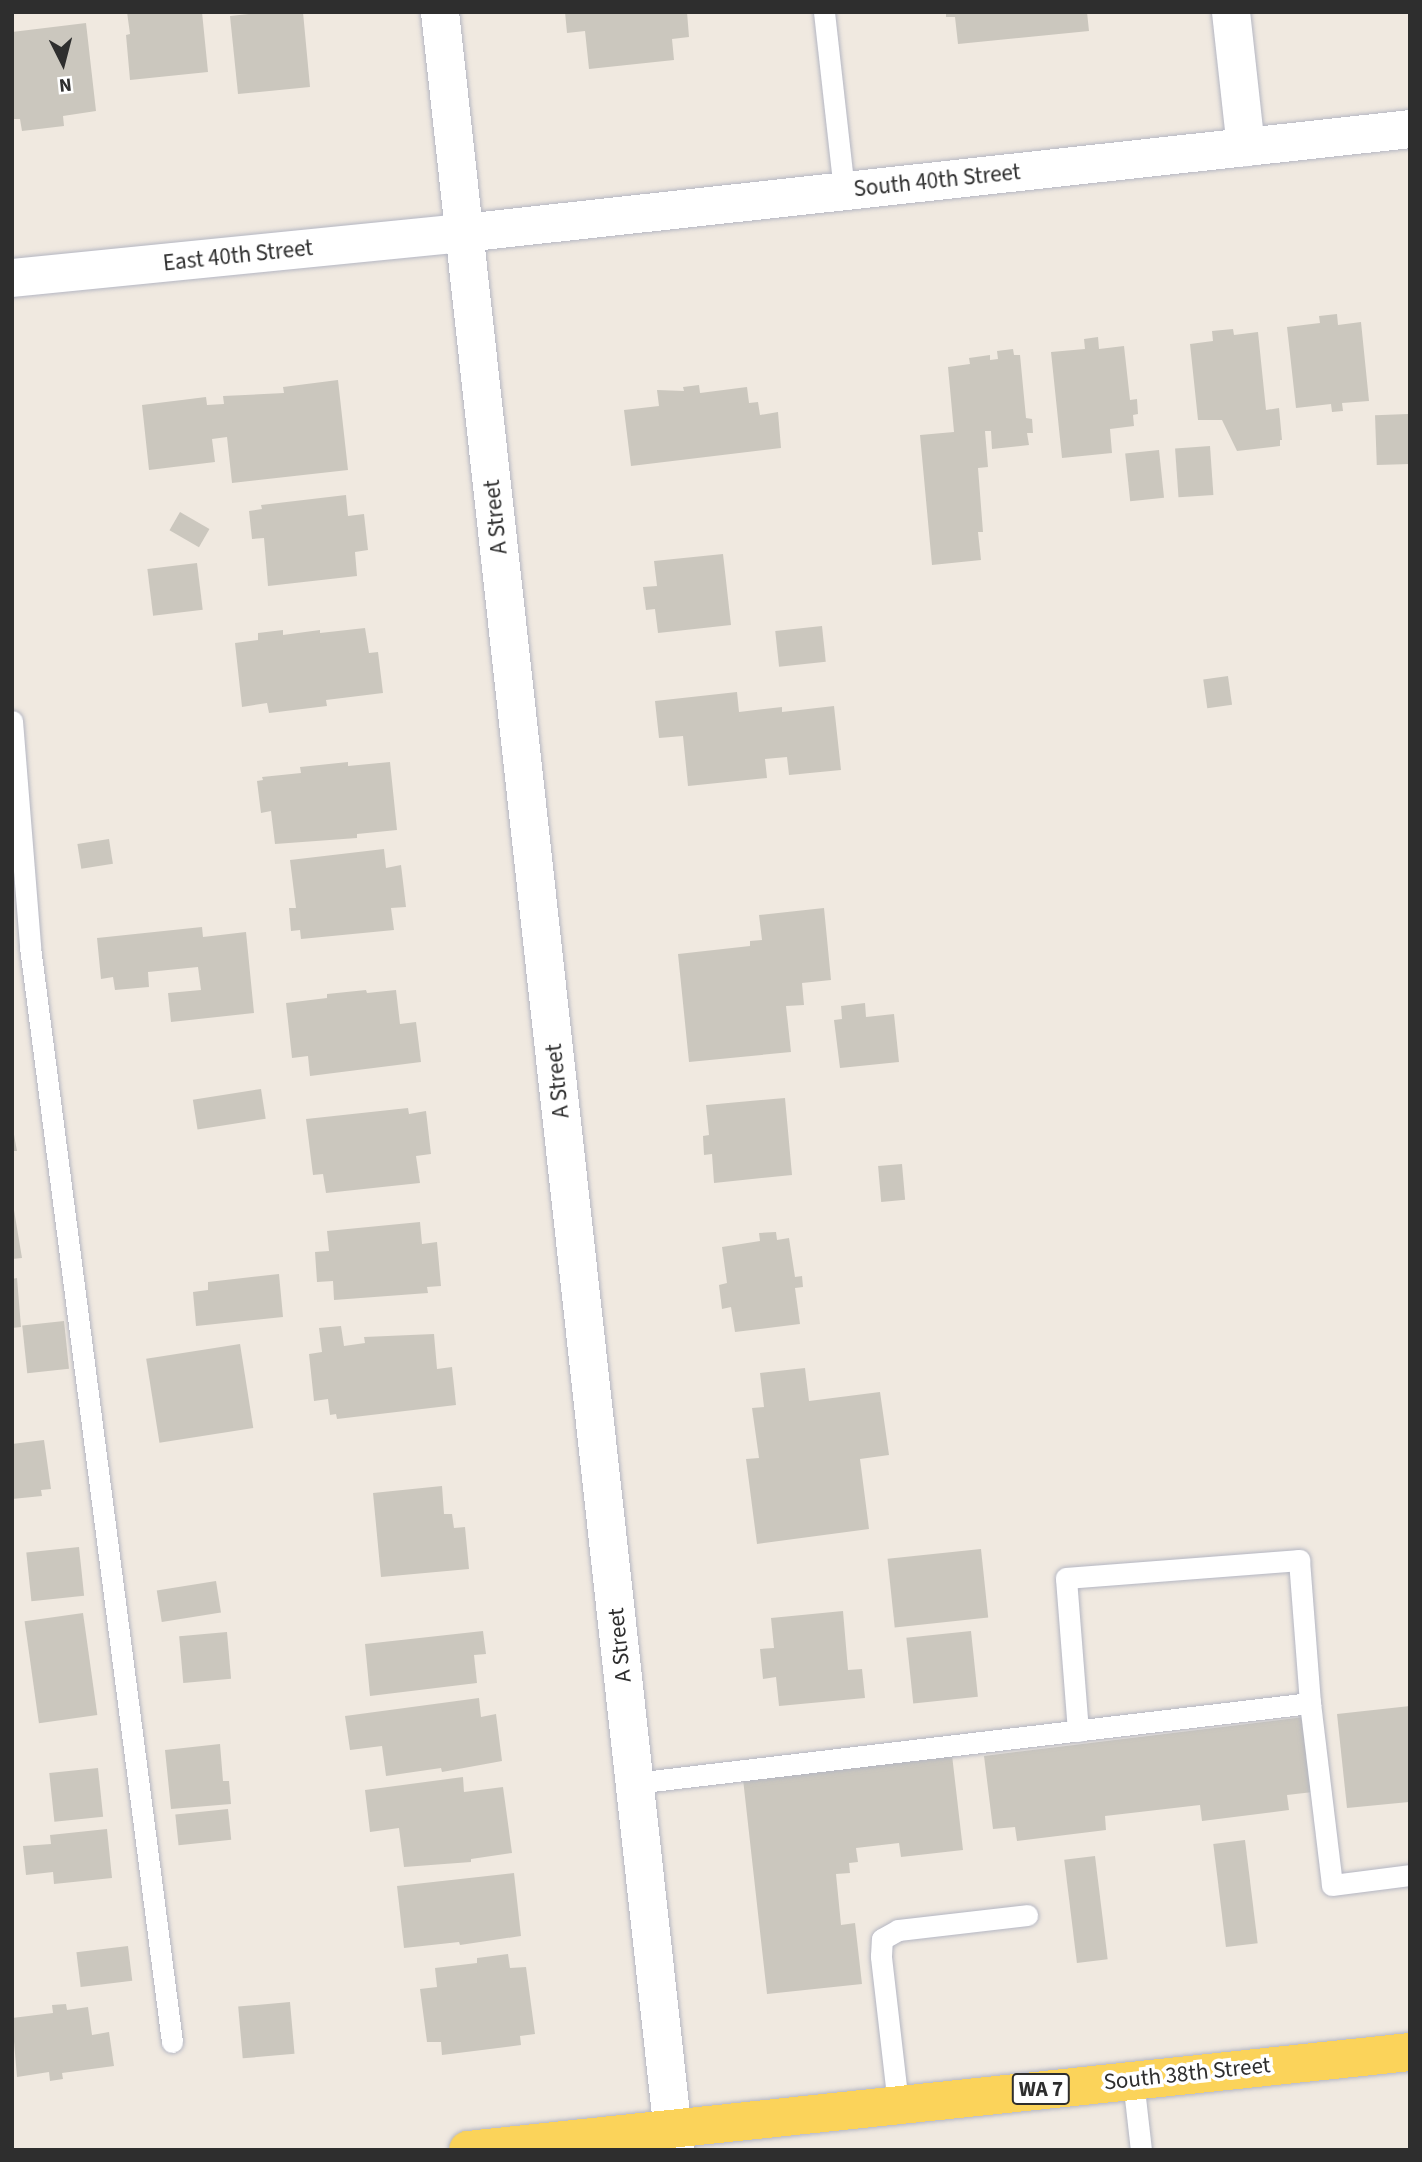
<!DOCTYPE html>
<style>
body{margin:0}
#map{position:relative;width:1422px;height:2162px;overflow:hidden;background:#f0e9e0;font-family:"Source Sans 3",sans-serif}
div>[style]{position:absolute}
.building>*{inset:0;background:#cbc7be;transform-origin:0 0}
.roads{filter:drop-shadow(0 0 2px #b4b6c2) drop-shadow(0 0 2px #b4b6c2)}
.lane>*{height:21px;margin:-10.5px;padding:0 10.5px;transform-origin:10.5px;border-radius:10.5px;background:#fff}
.street>*{height:38px;margin:-19px;padding:0 19px;transform-origin:19px;border-radius:19px;background:#fff}
.primary>*{height:38px;margin:-19px;padding:0 19px;transform-origin:19px;border-radius:19px;background:#fbd35a}
span{translate:-50% -50%;white-space:nowrap;text-align:center;line-height:1.15;-webkit-text-stroke:7px #fff;paint-order:stroke}
.shield-label span{padding:2px 5px;background:#fff;border:2px solid;border-radius:5px;-webkit-text-stroke-width:0}
.shield-label{font-size:21px;color:#2e2e2e;font-weight:700}
.street-label{font-size:23px;color:#2e2e2e}
.frame{position:absolute;inset:0;border:14px solid #2e2e2e;pointer-events:none}
.north{position:absolute;left:28px;top:28px;width:70px;height:70px;-webkit-text-stroke:5px #fff;paint-order:stroke;rotate:174deg;font-size:19px;font-weight:700;line-height:28px;text-align:center;color:#2e2e2e}
.north::after{content:'';display:block;margin:auto;width:24px;height:32px;background:#2e2e2e;clip-path:polygon(50% 0,100% 100%,50% 72%,0 100%)}
</style>
<div id="map">
<div class="building">
<i style="clip-path:polygon(127px 12px,202px 12px,208px 72px,130px 80px,126px 35px,130px 34px)"></i>
<i style="clip-path:polygon(267px 12px,303px 12px,310px 87px,238px 94px,230px 16px)"></i>
<i style="clip-path:polygon(565px 12px,687px 12px,689px 37px,672px 39px,674px 60px,589px 69px,585px 31px,567px 33px)"></i>
<i style="clip-path:polygon(946px 12px,1087px 12px,1089px 31px,958px 44px,955px 17px,946px 17px)"></i>
<i style="clip-path:polygon(86px 23px,96px 111px,63px 116px,64px 126px,22px 131px,20px 119px,12px 119px,12px 32px)"></i>
<i style="clip-path:polygon(1337px 314px,1338px 325px,1361px 322px,1369px 401px,1342px 403px,1343px 411px,1332px 412px,1331px 404px,1296px 408px,1287px 327px,1320px 323px,1319px 316px)"></i>
<i style="clip-path:polygon(1233px 329px,1234px 335px,1258px 332px,1266px 410px,1279px 408px,1282px 440px,1280px 440px,1280px 446px,1237px 451px,1222px 420px,1198px 420px,1190px 344px,1213px 341px,1212px 331px)"></i>
<i style="clip-path:polygon(1098px 337px,1099px 349px,1124px 346px,1130px 400px,1137px 399px,1138px 414px,1133px 415px,1134px 426px,1110px 429px,1112px 453px,1062px 458px,1051px 352px,1085px 349px,1084px 339px)"></i>
<i style="clip-path:polygon(1013px 349px,1014px 355px,1020px 355px,1026px 418px,1032px 419px,1033px 433px,1027px 433px,1029px 445px,992px 449px,991px 431px,985px 431px,988px 467px,978px 468px,983px 532px,978px 532px,981px 560px,932px 565px,920px 435px,954px 432px,948px 367px,970px 364px,969px 358px,990px 355px,990px 360px,998px 359px,997px 351px)"></i>
<i style="clip-path:polygon(338px 380px,348px 470px,232px 483px,227px 437px,212px 439px,215px 462px,149px 470px,142px 405px,206px 397px,207px 405px,224px 404px,223px 396px,284px 393px,283px 387px)"></i>
<i style="clip-path:polygon(699px 385px,700px 393px,747px 387px,749px 403px,758px 402px,760px 415px,778px 412px,781px 448px,631px 466px,624px 410px,659px 406px,657px 390px,684px 391px,683px 387px)"></i>
<i style="left:1408px;top:414px;width:50px;height:33px;rotate:88deg"></i>
<i style="left:1210px;top:446px;width:49px;height:35px;rotate:86deg"></i>
<i style="left:1159px;top:450px;width:48px;height:34px;rotate:84deg"></i>
<i style="clip-path:polygon(346px 495px,348px 516px,364px 514px,368px 550px,355px 552px,357px 576px,268px 586px,264px 538px,252px 539px,249px 511px,262px 509px,261px 505px)"></i>
<i style="left:180px;top:512px;width:34px;height:21px;rotate:30deg"></i>
<i style="clip-path:polygon(723px 554px,731px 625px,658px 633px,655px 609px,646px 610px,643px 587px,657px 586px,654px 561px)"></i>
<i style="left:197px;top:563px;width:47px;height:50px;rotate:83deg"></i>
<i style="left:822px;top:626px;width:36px;height:47px;rotate:84deg"></i>
<i style="clip-path:polygon(365px 628px,369px 653px,378px 652px,383px 693px,326px 700px,327px 706px,269px 713px,267px 703px,242px 707px,235px 643px,258px 640px,258px 633px,283px 630px,283px 635px,320px 630px,320px 633px)"></i>
<i style="left:1228px;top:676px;width:29px;height:25px;rotate:82deg"></i>
<i style="clip-path:polygon(737px 692px,739px 712px,782px 707px,782px 712px,834px 706px,841px 770px,789px 775px,787px 757px,765px 759px,767px 778px,688px 786px,683px 736px,659px 738px,655px 701px)"></i>
<i style="clip-path:polygon(348px 762px,348px 766px,390px 762px,397px 830px,357px 834px,357px 838px,275px 844px,271px 811px,261px 813px,257px 781px,263px 780px,262px 777px,301px 773px,300px 767px)"></i>
<i style="left:109px;top:839px;width:25px;height:32px;rotate:81deg"></i>
<i style="clip-path:polygon(384px 849px,386px 868px,401px 865px,406px 907px,391px 908px,394px 930px,301px 939px,300px 930px,291px 931px,289px 908px,296px 908px,290px 860px)"></i>
<i style="clip-path:polygon(824px 908px,831px 980px,802px 983px,804px 1005px,786px 1006px,791px 1052px,689px 1062px,678px 954px,750px 946px,750px 941px,762px 940px,759px 915px)"></i>
<i style="clip-path:polygon(202px 927px,203px 937px,246px 932px,254px 1013px,171px 1022px,168px 993px,201px 990px,198px 967px,148px 972px,149px 987px,115px 990px,113px 977px,101px 979px,97px 938px)"></i>
<i style="clip-path:polygon(366px 990px,367px 993px,396px 990px,400px 1024px,416px 1022px,421px 1062px,310px 1076px,308px 1056px,292px 1058px,286px 1003px,327px 998px,327px 994px)"></i>
<i style="clip-path:polygon(865px 1003px,866px 1017px,894px 1014px,899px 1062px,840px 1068px,834px 1020px,842px 1019px,841px 1006px)"></i>
<i style="left:261px;top:1089px;width:30px;height:69px;rotate:81deg"></i>
<i style="clip-path:polygon(785px 1098px,792px 1175px,714px 1183px,712px 1154px,704px 1155px,703px 1136px,709px 1135px,706px 1105px)"></i>
<i style="clip-path:polygon(408px 1108px,409px 1114px,426px 1111px,431px 1154px,416px 1156px,420px 1183px,326px 1193px,323px 1174px,313px 1175px,306px 1119px)"></i>
<i style="clip-path:polygon(12px 1124px,17px 1151px,12px 1151px)"></i>
<i style="left:902px;top:1164px;width:36px;height:24px;rotate:85deg"></i>
<i style="clip-path:polygon(12px 1198px,22px 1258px,12px 1259px)"></i>
<i style="clip-path:polygon(420px 1222px,422px 1244px,437px 1242px,441px 1286px,427px 1287px,428px 1293px,334px 1300px,333px 1281px,317px 1282px,315px 1252px,329px 1251px,327px 1231px)"></i>
<i style="clip-path:polygon(776px 1232px,777px 1240px,789px 1238px,795px 1277px,802px 1276px,803px 1287px,795px 1288px,800px 1324px,735px 1332px,731px 1307px,722px 1309px,719px 1285px,727px 1283px,722px 1247px,760px 1241px,759px 1233px)"></i>
<i style="clip-path:polygon(279px 1274px,283px 1317px,196px 1326px,193px 1292px,208px 1290px,208px 1282px)"></i>
<i style="clip-path:polygon(17px 1278px,21px 1327px,12px 1328px,12px 1279px)"></i>
<i style="left:64px;top:1321px;width:48px;height:42px;rotate:84deg"></i>
<i style="clip-path:polygon(341px 1326px,344px 1346px,365px 1343px,364px 1337px,434px 1334px,437px 1369px,452px 1367px,456px 1405px,337px 1419px,336px 1414px,330px 1415px,328px 1399px,314px 1401px,309px 1354px,322px 1352px,319px 1328px)"></i>
<i style="left:240px;top:1344px;width:85px;height:95px;rotate:81deg"></i>
<i style="clip-path:polygon(805px 1368px,809px 1401px,880px 1392px,889px 1455px,860px 1459px,869px 1529px,757px 1544px,746px 1459px,759px 1458px,752px 1408px,764px 1407px,760px 1373px)"></i>
<i style="clip-path:polygon(44px 1440px,51px 1489px,41px 1490px,42px 1496px,12px 1499px,12px 1444px)"></i>
<i style="clip-path:polygon(442px 1486px,444px 1514px,452px 1514px,454px 1528px,465px 1527px,469px 1569px,381px 1577px,373px 1493px)"></i>
<i style="left:79px;top:1547px;width:49px;height:53px;rotate:84deg"></i>
<i style="left:981px;top:1549px;width:69px;height:94px;rotate:84deg"></i>
<i style="left:216px;top:1581px;width:32px;height:60px;rotate:81deg"></i>
<i style="clip-path:polygon(843px 1611px,848px 1670px,862px 1669px,865px 1698px,779px 1706px,776px 1677px,763px 1679px,760px 1649px,774px 1648px,771px 1618px)"></i>
<i style="left:83px;top:1613px;width:103px;height:59px;rotate:82deg"></i>
<i style="clip-path:polygon(483px 1631px,486px 1654px,474px 1655px,477px 1683px,370px 1696px,365px 1644px)"></i>
<i style="left:971px;top:1631px;width:66px;height:65px;rotate:84deg"></i>
<i style="left:227px;top:1632px;width:47px;height:48px;rotate:85deg"></i>
<i style="clip-path:polygon(479px 1698px,481px 1717px,496px 1714px,502px 1761px,442px 1772px,441px 1768px,386px 1776px,382px 1746px,350px 1750px,345px 1716px)"></i>
<i style="clip-path:polygon(1410px 1706px,1409px 1802px,1347px 1808px,1337px 1714px)"></i>
<i style="clip-path:polygon(1304px 1717px,1313px 1792px,1287px 1795px,1289px 1810px,1202px 1821px,1200px 1805px,1105px 1816px,1106px 1830px,1017px 1841px,1015px 1827px,993px 1829px,984px 1756px)"></i>
<i style="clip-path:polygon(220px 1744px,223px 1781px,229px 1781px,231px 1804px,171px 1809px,165px 1750px)"></i>
<i style="clip-path:polygon(952px 1755px,963px 1850px,901px 1857px,899px 1843px,856px 1848px,858px 1862px,849px 1863px,850px 1873px,836px 1874px,841px 1925px,855px 1923px,862px 1984px,767px 1994px,743px 1779px)"></i>
<i style="left:98px;top:1768px;width:49px;height:49px;rotate:84deg"></i>
<i style="clip-path:polygon(463px 1777px,464px 1792px,503px 1787px,512px 1853px,471px 1859px,471px 1862px,404px 1867px,399px 1828px,370px 1832px,365px 1790px)"></i>
<i style="left:228px;top:1809px;width:31px;height:53px;rotate:84deg"></i>
<i style="clip-path:polygon(107px 1829px,112px 1878px,54px 1884px,53px 1872px,26px 1875px,23px 1846px,51px 1844px,50px 1835px)"></i>
<i style="left:1245px;top:1840px;width:104px;height:32px;rotate:83deg"></i>
<i style="left:1095px;top:1856px;width:104px;height:31px;rotate:83deg"></i>
<i style="clip-path:polygon(514px 1873px,521px 1936px,460px 1945px,459px 1942px,404px 1948px,397px 1886px)"></i>
<i style="left:128px;top:1946px;width:35px;height:52px;rotate:83deg"></i>
<i style="clip-path:polygon(508px 1954px,510px 1968px,526px 1967px,535px 2034px,520px 2036px,521px 2045px,442px 2055px,441px 2042px,427px 2042px,420px 1989px,437px 1987px,435px 1968px,477px 1963px,477px 1958px)"></i>
<i style="left:290px;top:2002px;width:52px;height:52px;rotate:85deg"></i>
<i style="clip-path:polygon(66px 2004px,67px 2010px,88px 2007px,92px 2035px,109px 2032px,114px 2066px,62px 2073px,63px 2079px,50px 2081px,49px 2072px,17px 2077px,12px 2018px,53px 2013px,52px 2005px)"></i>
</div>
<div class="roads">
<div class="lane">
<i style="left:824px;top:12px;width:180px;rotate:83.6deg"></i>
<i style="left:12px;top:721px;width:227px;rotate:85.4deg"></i>
<i style="left:30px;top:947px;width:1104px;rotate:82.61deg"></i>
<i style="left:1078px;top:1731px;width:153px;rotate:-94.5deg"></i>
<i style="left:1066px;top:1578px;width:234px;rotate:-4.4deg"></i>
<i style="left:1299px;top:1560px;width:143px;rotate:85.6deg"></i>
<i style="left:635px;top:1783px;width:680px;rotate:-6.76deg"></i>
<i style="left:1310px;top:1703px;width:183px;rotate:83.1deg"></i>
<i style="left:1332px;top:1885px;width:79px;rotate:-7.3deg"></i>
<i style="left:1133px;top:2080px;width:70px;rotate:83.5deg"></i>
<i style="left:898px;top:2104px;width:149px;rotate:-96.6deg"></i>
<i style="left:881px;top:1956px;width:17px;rotate:-87deg"></i>
<i style="left:882px;top:1939px;width:18px;rotate:-29deg"></i>
<i style="left:898px;top:1930px;width:130px;rotate:-6.6deg"></i>
</div>
<div class="street">
<i style="left:440px;top:12px;width:2151px;rotate:83.73deg"></i>
<i style="left:1231px;top:12px;width:136px;rotate:83.7deg"></i>
<i style="left:12px;top:278px;width:454px;rotate:-5.7deg"></i>
<i style="left:464px;top:233px;width:952px;rotate:-6.27deg"></i>
</div>
<div class="primary">
<i style="left:468px;top:2150px;width:947px;rotate:-5.94deg"></i>
</div>
</div>
<div class="shield-label">
<span style="left:1041px;top:2089px">WA 7</span>
</div>
<div class="street-label">
<span style="left:937px;top:181px;rotate:-6deg">South 40th Street</span>
<span style="left:238px;top:256px;rotate:-6deg">East 40th Street</span>
<span style="left:496px;top:517px;rotate:-96deg">A Street</span>
<span style="left:558px;top:1081px;rotate:-96deg">A Street</span>
<span style="left:620px;top:1645px;rotate:-96deg">A Street</span>
<span style="left:1187px;top:2074px;rotate:-6deg">South 38th Street</span>
</div>
<div class="frame"></div>
<div class="north">N</div>
</div>
